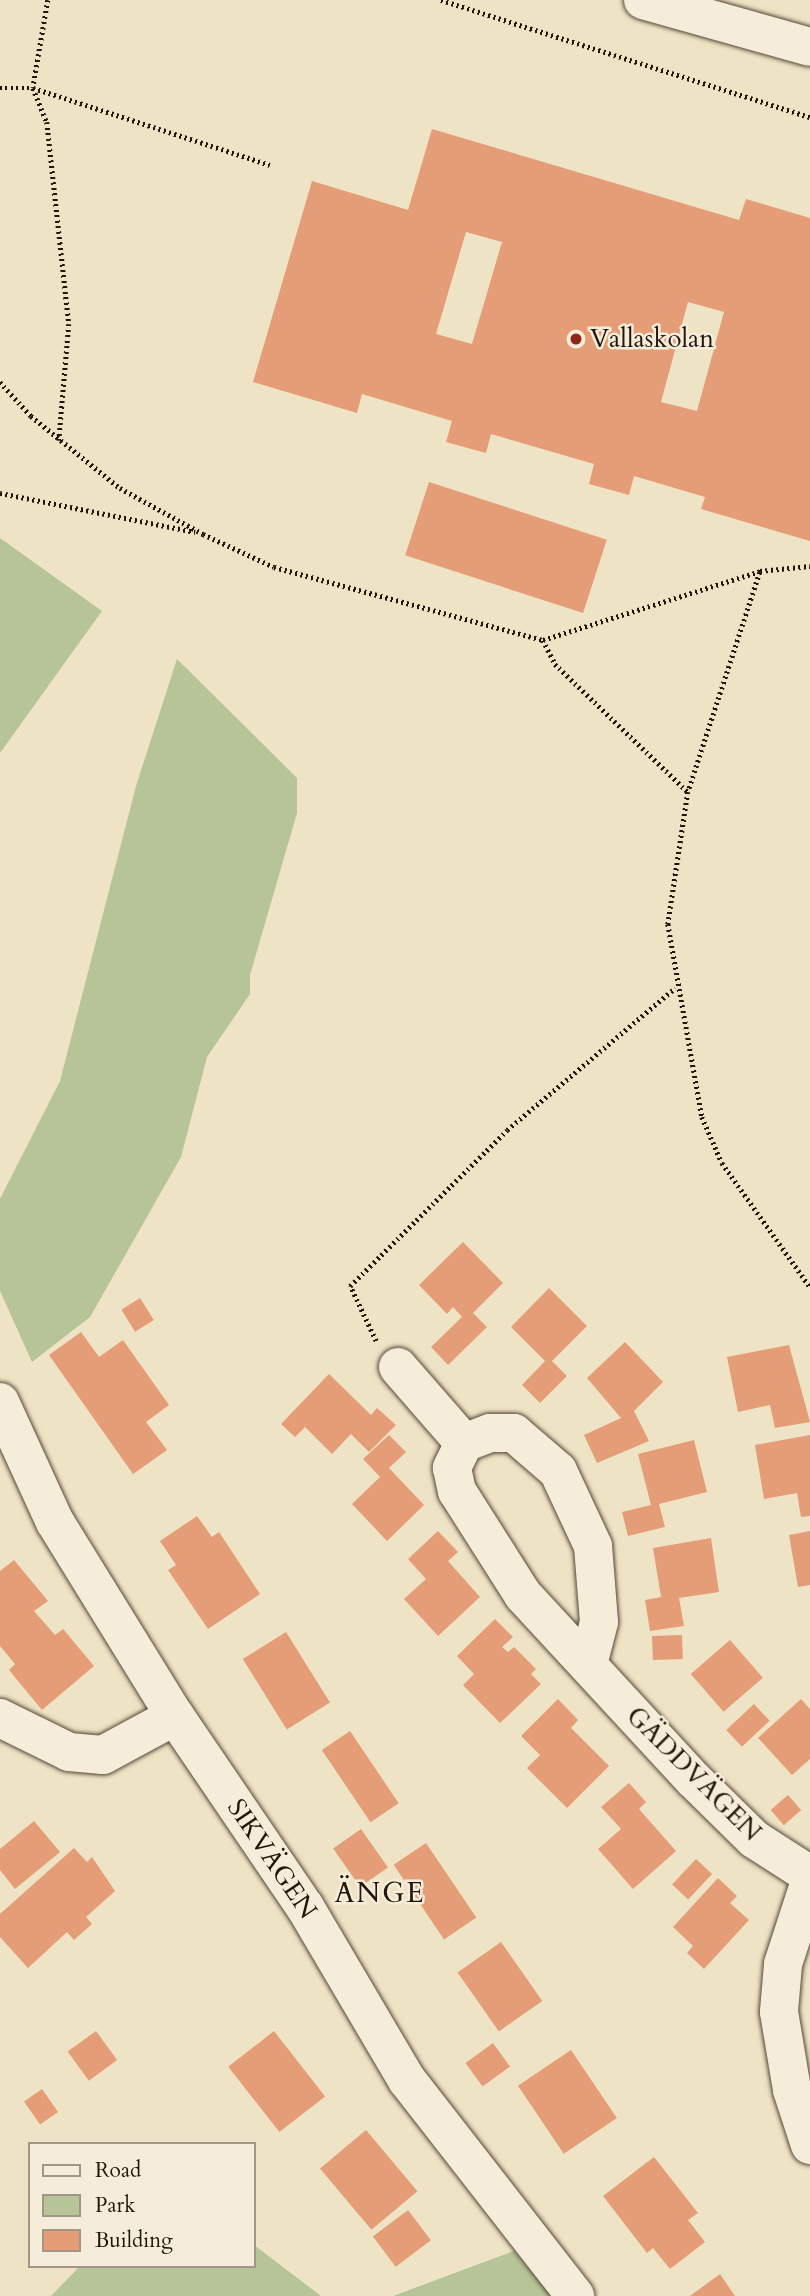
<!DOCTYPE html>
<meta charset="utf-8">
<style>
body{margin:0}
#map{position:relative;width:810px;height:2296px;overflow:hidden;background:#efe3c5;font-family:Cardo,serif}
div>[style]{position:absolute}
.green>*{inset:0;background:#b6c497}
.building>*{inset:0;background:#e49d76;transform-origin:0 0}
.path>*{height:4.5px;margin-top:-2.25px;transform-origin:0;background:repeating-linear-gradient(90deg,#22160a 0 2px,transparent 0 5.5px)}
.roads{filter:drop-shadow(0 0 2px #554939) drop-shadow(0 0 2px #554939)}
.minor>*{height:38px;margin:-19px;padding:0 19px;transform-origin:19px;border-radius:19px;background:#f5edd9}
.dots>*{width:19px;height:19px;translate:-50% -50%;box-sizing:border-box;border:4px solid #f5edd9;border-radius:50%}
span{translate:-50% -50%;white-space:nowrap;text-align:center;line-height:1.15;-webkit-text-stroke:5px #f5edd9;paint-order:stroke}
.poi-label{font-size:26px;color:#22160a}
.left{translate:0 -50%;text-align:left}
.street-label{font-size:26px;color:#22160a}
.neighbourhood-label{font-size:28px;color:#22160a;letter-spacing:2px}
.legend{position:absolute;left:28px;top:2142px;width:228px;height:126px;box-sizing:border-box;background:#f5edd9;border:2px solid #a19786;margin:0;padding:9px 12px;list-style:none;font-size:21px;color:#22160a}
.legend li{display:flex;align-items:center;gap:14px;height:35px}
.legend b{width:35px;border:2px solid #a19786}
</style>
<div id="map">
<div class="green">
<i style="clip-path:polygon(0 538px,102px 611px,0 753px)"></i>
<i style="clip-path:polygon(177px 659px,297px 778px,297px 813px,250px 975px,250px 994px,207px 1057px,181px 1157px,90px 1317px,32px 1362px,0 1291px,0 1199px,60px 1081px,136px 786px)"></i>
<i style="clip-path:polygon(254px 2245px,321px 2296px,51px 2296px,80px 2266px,254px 2266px)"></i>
<i style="clip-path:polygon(514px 2251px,552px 2296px,393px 2296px)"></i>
</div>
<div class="building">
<i style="clip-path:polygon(evenodd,432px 129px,739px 220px,746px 199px,810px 218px,810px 541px,701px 509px,705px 497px,634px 476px,629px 495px,589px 484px,594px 464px,491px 434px,486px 453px,446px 442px,452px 421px,362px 394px,357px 413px,253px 382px,312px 181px,408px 210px,432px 129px,466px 232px,502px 242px,472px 344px,436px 334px,466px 232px,432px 129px,688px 302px,724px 312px,697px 411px,661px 402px,688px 302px)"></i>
<i style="left:429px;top:482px;width:187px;height:77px;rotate:18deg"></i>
<i style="clip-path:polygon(463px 1242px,503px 1283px,473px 1313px,487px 1327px,448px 1365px,431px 1347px,462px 1317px,453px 1307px,447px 1314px,419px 1285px)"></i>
<i style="clip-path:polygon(549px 1288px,587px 1326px,552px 1361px,567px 1376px,540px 1403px,522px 1385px,545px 1361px,511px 1327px)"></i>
<i style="left:140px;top:1298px;width:26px;height:22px;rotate:58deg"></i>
<i style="clip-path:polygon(81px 1332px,99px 1357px,123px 1340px,169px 1405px,146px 1422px,167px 1450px,133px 1474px,49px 1355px)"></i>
<i style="clip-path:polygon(625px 1342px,663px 1382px,634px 1411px,649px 1441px,597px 1463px,584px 1435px,621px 1418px,587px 1378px)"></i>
<i style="clip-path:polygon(789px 1345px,810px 1422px,775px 1428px,770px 1405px,738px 1412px,727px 1357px)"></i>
<i style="clip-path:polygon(329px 1374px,371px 1415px,377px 1408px,396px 1425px,369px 1452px,351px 1434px,332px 1454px,305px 1427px,295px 1437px,281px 1424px)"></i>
<i style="clip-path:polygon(389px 1435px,406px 1452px,389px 1468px,424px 1505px,387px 1541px,352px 1504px,380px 1477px,363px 1459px)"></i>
<i style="clip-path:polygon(810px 1435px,810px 1516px,801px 1517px,797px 1493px,764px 1499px,755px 1445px)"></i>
<i style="clip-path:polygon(694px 1440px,707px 1492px,659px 1504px,665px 1527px,628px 1536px,622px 1512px,651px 1505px,638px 1454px)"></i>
<i style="clip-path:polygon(197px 1516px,212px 1537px,219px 1532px,260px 1594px,208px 1629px,168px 1570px,176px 1565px,160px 1541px)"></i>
<i style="clip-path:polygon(438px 1531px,458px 1552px,448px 1561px,480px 1597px,438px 1636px,404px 1599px,426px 1579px,408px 1559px)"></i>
<i style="clip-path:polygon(810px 1531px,810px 1585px,798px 1587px,789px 1535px)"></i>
<i style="clip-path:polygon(711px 1538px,719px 1592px,679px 1598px,684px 1626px,650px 1631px,645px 1600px,661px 1597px,653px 1548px)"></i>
<i style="clip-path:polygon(14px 1560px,48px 1601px,34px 1611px,55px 1635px,63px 1629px,94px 1666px,42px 1710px,9px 1670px,15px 1664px,0 1646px,0 1571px)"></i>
<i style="clip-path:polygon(495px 1619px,513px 1637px,502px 1647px,508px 1652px,514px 1647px,536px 1669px,531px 1674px,541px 1684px,500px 1723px,463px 1685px,474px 1674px,457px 1656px)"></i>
<i style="left:286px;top:1632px;width:83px;height:51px;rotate:58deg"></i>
<i style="left:682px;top:1635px;width:24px;height:30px;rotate:88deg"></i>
<i style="left:730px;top:1640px;width:50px;height:52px;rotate:49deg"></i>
<i style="clip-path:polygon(558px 1699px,578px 1720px,571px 1728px,609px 1766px,567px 1808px,527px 1768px,540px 1755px,521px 1736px)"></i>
<i style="clip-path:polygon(801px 1699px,810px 1709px,810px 1759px,792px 1775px,758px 1738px)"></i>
<i style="left:754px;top:1704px;width:23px;height:38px;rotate:47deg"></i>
<i style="left:350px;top:1731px;width:87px;height:34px;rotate:56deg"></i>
<i style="clip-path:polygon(629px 1783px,646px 1802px,639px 1809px,676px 1851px,633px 1889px,598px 1849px,621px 1829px,601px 1807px)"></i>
<i style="left:788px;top:1795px;width:20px;height:23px;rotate:49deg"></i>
<i style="clip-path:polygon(34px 1821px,60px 1852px,15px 1889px,0 1870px,0 1849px)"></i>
<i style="left:361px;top:1829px;width:47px;height:34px;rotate:55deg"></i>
<i style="left:426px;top:1843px;width:90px;height:39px;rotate:56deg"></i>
<i style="clip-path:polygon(74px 1848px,87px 1862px,92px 1857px,115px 1891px,86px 1917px,92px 1924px,74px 1940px,67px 1932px,28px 1968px,0 1937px,0 1914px)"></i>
<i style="left:696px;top:1859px;width:22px;height:35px;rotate:43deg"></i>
<i style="clip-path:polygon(718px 1878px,737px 1896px,730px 1903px,749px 1920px,704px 1969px,687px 1953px,693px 1946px,673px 1927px)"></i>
<i style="left:501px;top:1942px;width:72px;height:53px;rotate:55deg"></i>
<i style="left:96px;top:2031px;width:36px;height:35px;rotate:54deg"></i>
<i style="left:274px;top:2031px;width:83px;height:58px;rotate:52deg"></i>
<i style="left:493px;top:2043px;width:29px;height:34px;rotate:54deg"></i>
<i style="left:571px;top:2050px;width:82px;height:64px;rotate:56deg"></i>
<i style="left:42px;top:2089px;width:28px;height:22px;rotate:55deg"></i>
<i style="left:366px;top:2130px;width:80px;height:60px;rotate:50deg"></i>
<i style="clip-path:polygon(654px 2157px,698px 2213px,688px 2220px,705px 2242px,670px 2269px,653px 2248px,647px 2253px,603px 2196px)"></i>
<i style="left:408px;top:2210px;width:38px;height:44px;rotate:53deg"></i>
<i style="clip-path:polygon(720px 2274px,735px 2296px,690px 2296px)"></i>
</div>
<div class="path">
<i style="left:48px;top:0;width:89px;rotate:99.7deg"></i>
<i style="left:33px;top:88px;width:37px;rotate:68deg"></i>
<i style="left:47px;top:122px;width:203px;rotate:83.8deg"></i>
<i style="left:69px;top:324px;width:117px;rotate:94.9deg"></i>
<i style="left:441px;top:0;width:387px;rotate:17.6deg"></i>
<i style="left:0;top:88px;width:33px"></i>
<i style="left:33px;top:88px;width:249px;rotate:18deg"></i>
<i style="left:0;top:382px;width:46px;rotate:47.6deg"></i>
<i style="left:31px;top:416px;width:114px;rotate:39deg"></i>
<i style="left:120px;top:488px;width:95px;rotate:29deg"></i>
<i style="left:203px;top:534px;width:78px;rotate:24.9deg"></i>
<i style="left:274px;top:567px;width:279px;rotate:15.2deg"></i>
<i style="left:543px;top:640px;width:228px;rotate:-17.6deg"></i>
<i style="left:760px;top:571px;width:50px;rotate:-5.7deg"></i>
<i style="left:0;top:493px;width:199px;rotate:11.3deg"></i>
<i style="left:760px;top:572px;width:231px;rotate:108.1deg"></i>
<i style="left:688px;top:792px;width:134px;rotate:98.6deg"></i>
<i style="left:668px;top:924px;width:196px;rotate:80deg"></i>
<i style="left:702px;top:1117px;width:50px;rotate:66.5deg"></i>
<i style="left:722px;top:1163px;width:152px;rotate:54.6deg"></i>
<i style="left:543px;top:640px;width:27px;rotate:63deg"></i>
<i style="left:555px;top:664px;width:185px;rotate:43.9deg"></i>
<i style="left:376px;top:1341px;width:61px;rotate:-115.3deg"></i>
<i style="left:350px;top:1286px;width:221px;rotate:-44.8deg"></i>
<i style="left:507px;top:1130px;width:220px;rotate:-40.2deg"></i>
</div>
<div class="roads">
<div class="minor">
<i style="left:643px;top:0;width:173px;rotate:15.7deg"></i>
<i style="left:398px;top:1367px;width:101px;rotate:49deg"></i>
<i style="left:0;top:1402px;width:132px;rotate:65.4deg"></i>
<i style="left:55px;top:1522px;width:228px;rotate:58.3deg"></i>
<i style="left:175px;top:1716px;width:231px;rotate:55.8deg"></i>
<i style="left:305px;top:1907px;width:201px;rotate:59.5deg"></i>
<i style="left:407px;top:2080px;width:274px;rotate:52.1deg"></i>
<i style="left:589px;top:1661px;width:40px;rotate:-75.6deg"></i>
<i style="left:599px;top:1622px;width:76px;rotate:-94.5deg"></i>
<i style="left:593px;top:1546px;width:83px;rotate:-115deg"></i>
<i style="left:558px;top:1471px;width:58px;rotate:-139.2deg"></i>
<i style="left:514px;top:1433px;width:24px;rotate:180deg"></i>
<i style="left:490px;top:1433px;width:28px;rotate:159deg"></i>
<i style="left:464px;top:1443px;width:28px;rotate:116deg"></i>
<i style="left:452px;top:1468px;width:24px;rotate:78deg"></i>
<i style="left:457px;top:1491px;width:123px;rotate:57.6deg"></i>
<i style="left:523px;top:1595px;width:252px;rotate:47.3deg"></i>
<i style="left:694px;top:1780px;width:84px;rotate:44.5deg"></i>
<i style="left:754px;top:1839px;width:67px;rotate:32.7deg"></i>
<i style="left:0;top:1718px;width:77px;rotate:26.2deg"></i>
<i style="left:69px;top:1752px;width:34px;rotate:5deg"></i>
<i style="left:103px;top:1755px;width:82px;rotate:-28.4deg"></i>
<i style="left:810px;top:1881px;width:87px;rotate:108deg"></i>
<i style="left:783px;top:1964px;width:48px;rotate:94.8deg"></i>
<i style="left:779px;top:2012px;width:79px;rotate:80.5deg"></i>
<i style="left:792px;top:2090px;width:58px;rotate:71.9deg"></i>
</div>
</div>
<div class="dots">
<i style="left:576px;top:339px;background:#8f2418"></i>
</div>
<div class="poi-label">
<span class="left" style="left:590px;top:339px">Vallaskolan</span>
</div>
<div class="street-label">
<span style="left:694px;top:1774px;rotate:45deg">GÄDDVÄGEN</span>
<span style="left:272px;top:1859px;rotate:56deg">SIKVÄGEN</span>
</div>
<div class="neighbourhood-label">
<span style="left:380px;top:1893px">ÄNGE</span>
</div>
<ul class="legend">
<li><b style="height:9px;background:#f5edd9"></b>Road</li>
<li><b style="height:19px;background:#b6c497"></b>Park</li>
<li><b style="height:19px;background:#e49d76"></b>Building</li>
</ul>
</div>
